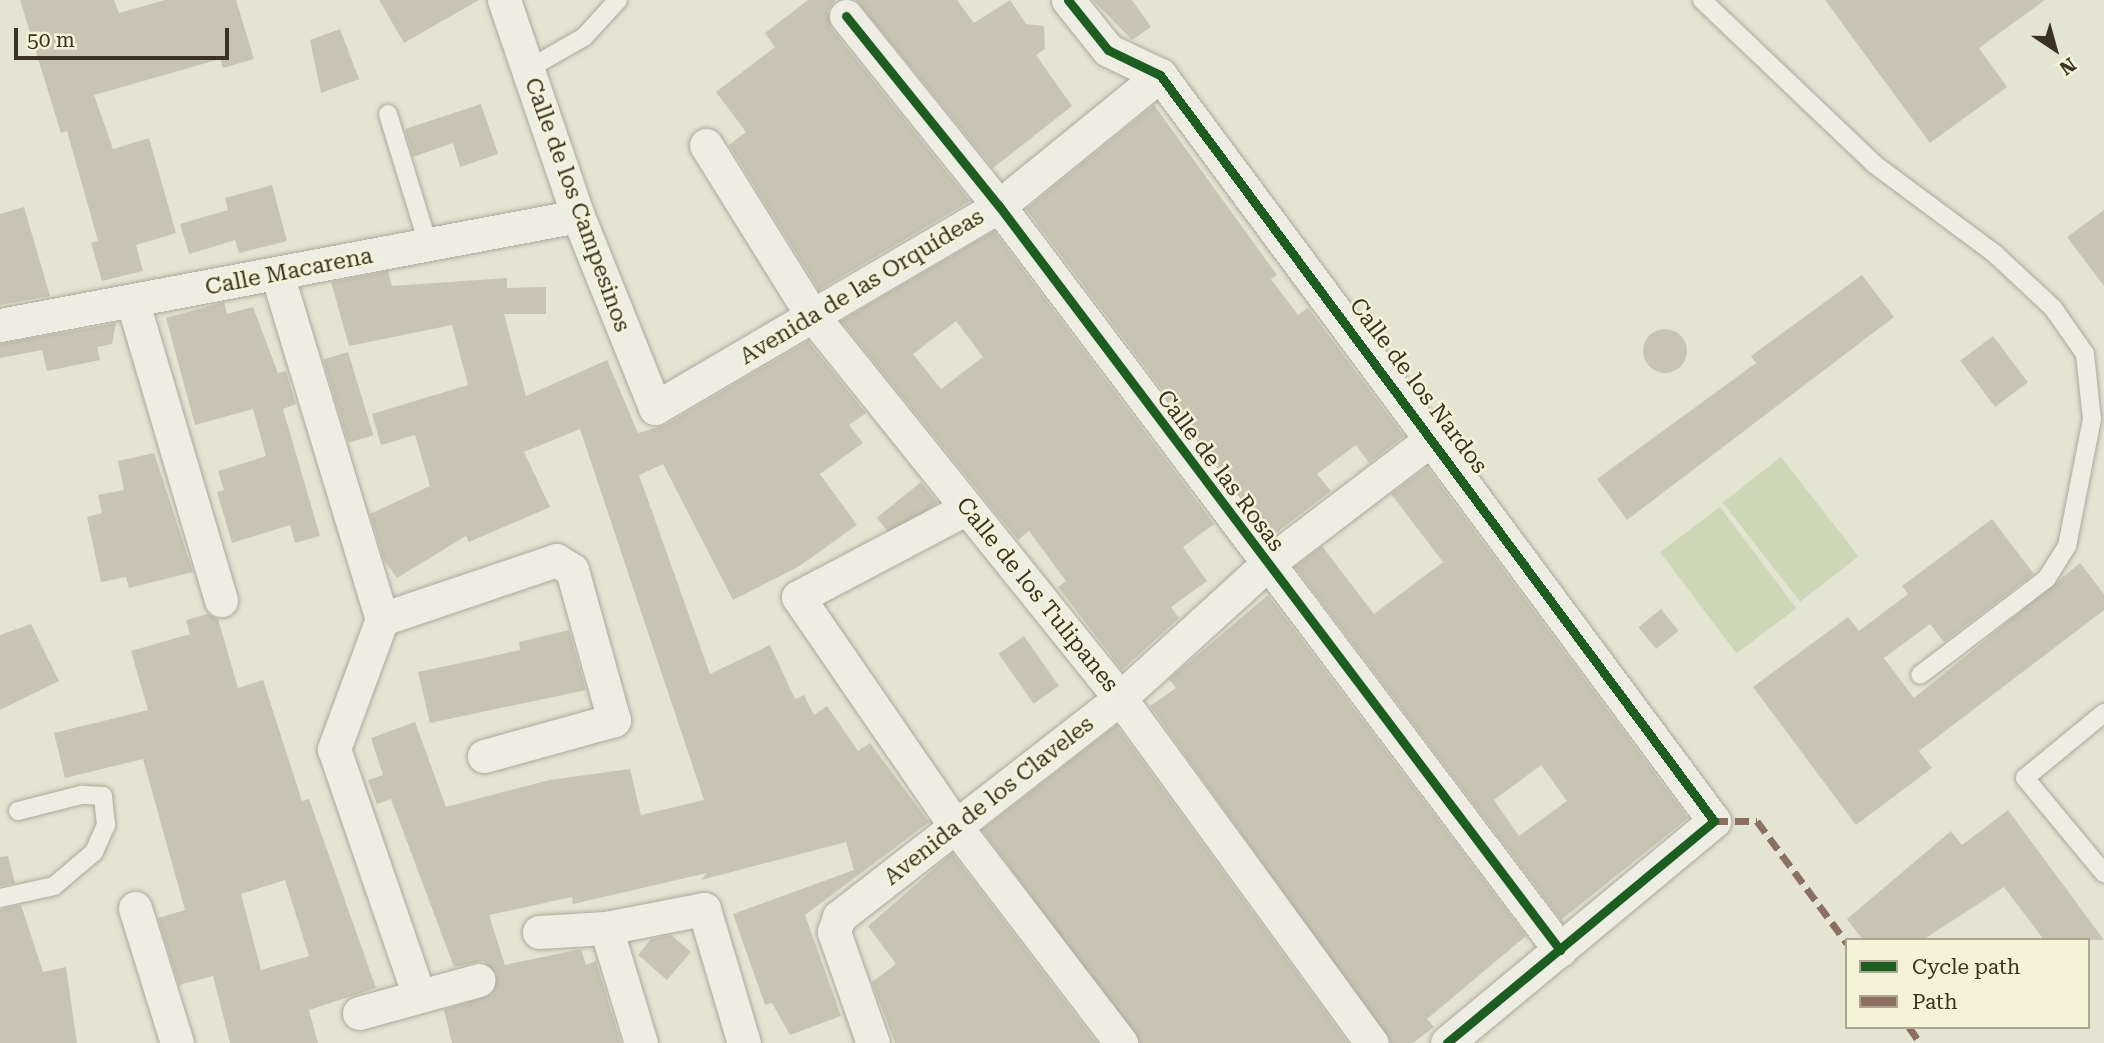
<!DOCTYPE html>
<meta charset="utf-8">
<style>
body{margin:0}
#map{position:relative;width:2104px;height:1043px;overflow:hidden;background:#e4e4d3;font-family:"Roboto Serif",serif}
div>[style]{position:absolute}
.green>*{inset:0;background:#cdd6b6;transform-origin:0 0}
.building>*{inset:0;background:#c8c4b4;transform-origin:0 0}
.round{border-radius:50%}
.roads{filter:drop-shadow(0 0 2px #aaa99b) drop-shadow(0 0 2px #aaa99b)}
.service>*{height:18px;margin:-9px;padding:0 9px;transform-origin:9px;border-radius:9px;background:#edede3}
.minor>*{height:33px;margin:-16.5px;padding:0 16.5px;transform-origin:16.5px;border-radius:16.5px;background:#edede3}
.quiet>*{height:7px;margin-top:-3.5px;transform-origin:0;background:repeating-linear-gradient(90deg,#8d6e63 0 14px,transparent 0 21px)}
.cycleway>*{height:9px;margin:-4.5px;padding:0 4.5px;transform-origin:4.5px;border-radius:4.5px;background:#1b5e20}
span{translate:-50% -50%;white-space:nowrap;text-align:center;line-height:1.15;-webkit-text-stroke:5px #f4f3da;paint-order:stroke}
.street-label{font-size:23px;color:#3a3322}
.legend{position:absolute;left:1845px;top:938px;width:245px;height:91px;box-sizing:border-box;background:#f4f3da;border:2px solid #aaa690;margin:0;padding:9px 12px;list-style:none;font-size:21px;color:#3a3322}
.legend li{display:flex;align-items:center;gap:14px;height:35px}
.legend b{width:35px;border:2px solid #aaa690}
.north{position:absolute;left:2020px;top:14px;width:70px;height:70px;-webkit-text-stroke:5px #f4f3da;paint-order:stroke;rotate:144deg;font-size:19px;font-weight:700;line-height:28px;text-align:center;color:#3a3322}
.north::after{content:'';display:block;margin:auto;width:24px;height:32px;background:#3a3322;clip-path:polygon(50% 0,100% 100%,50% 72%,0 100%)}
.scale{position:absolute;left:14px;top:28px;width:215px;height:32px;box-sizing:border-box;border:4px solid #3a3322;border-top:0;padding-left:9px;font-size:21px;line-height:24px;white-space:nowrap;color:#3a3322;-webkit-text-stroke:5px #f4f3da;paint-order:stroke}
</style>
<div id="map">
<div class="green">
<i style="left:1781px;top:457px;width:126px;height:74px;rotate:52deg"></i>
<i style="left:1720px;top:507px;width:127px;height:75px;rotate:53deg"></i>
</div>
<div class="building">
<i style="clip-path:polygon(20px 0,114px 0,119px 13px,165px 0,236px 0,254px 59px,223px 68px,220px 59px,94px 95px,113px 149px,149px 138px,176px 233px,136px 245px,143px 271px,102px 281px,91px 243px,98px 241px,67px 131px,61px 133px)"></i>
<i style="clip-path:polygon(379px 0,479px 0,404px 43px)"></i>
<i style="clip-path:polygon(808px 0,836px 0,828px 10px,831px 28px,970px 201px,819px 290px,729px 145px,746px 132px,716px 92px,775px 47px,765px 33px)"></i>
<i style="clip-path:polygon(856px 0,957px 0,974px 23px,1010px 0,1026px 24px,1044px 26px,1045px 49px,1036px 55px,1072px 106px,993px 168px)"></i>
<i style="clip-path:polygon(1093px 0,1132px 0,1151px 27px,1132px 40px)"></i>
<i style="clip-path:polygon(1825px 0,2045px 0,1979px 48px,2007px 87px,1930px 143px)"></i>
<i style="clip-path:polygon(340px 29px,359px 79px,321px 93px,310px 40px)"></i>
<i style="clip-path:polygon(481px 104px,498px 154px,460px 167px,453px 143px,413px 157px,405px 129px)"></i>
<i style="clip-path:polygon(1154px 105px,1277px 275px,1271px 279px,1298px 315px,1308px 308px,1404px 436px,1369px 463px,1356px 445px,1317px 474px,1331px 491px,1272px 536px,1026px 209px)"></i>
<i style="clip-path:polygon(272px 185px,287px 241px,239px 253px,235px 240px,189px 254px,180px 224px,228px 210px,225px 198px)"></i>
<i style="clip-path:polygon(24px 207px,50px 296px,0 305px,0 214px)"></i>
<i style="clip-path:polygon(2104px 210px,2104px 286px,2067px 237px)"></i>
<i style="clip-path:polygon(evenodd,994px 231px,1214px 524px,1183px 547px,1207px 581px,1171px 607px,1179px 618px,1122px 670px,1058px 587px,1066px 581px,1029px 531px,1018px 540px,841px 321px,994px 231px,956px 321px,983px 357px,941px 389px,913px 354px,956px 321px)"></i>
<i style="clip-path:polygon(388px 271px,392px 286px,507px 278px,507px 288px,546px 287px,546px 314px,504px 314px,526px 396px,607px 360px,638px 433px,665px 425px,808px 341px,866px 413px,849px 425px,863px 443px,820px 474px,857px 525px,798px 567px,733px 600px,663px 464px,639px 475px,710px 674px,770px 645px,795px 699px,804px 695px,814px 715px,827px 706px,858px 751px,870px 743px,929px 822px,805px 915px,841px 1016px,790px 1035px,772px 1003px,765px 1005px,733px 914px,854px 870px,846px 842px,701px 880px,707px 873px,573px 904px,572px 897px,489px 915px,505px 965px,581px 949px,586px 965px,596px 961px,621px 1043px,452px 1043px,444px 1010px,492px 994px,497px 974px,483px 961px,454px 967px,391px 799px,377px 804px,368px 780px,383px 775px,371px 738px,415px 722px,446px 807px,549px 780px,630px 769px,641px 815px,704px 800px,580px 429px,524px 452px,550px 507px,469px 542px,466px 536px,397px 578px,384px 560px,370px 514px,430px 486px,415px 435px,381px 445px,372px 414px,468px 385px,452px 325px,349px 346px,331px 282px)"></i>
<i style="clip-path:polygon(1862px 275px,1894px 317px,1627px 520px,1597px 479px,1756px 363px,1751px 356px)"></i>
<i style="clip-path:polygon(224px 302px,227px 314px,253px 307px,278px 373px,286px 371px,296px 404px,283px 409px,320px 536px,295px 543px,290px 525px,232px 543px,217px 492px,224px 490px,218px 471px,266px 456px,253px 409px,195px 425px,166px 318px)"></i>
<i style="clip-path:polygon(116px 323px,112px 344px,97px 347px,100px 360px,47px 371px,42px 350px,0 358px,0 344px)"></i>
<i class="round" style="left:1643px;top:329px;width:44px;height:44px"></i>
<i style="left:1993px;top:336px;width:58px;height:41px;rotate:53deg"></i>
<i style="left:348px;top:352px;width:87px;height:26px;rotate:73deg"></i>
<i style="clip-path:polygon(154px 453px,193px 572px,129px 588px,126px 577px,101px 582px,87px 517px,102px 513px,98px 495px,124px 490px,118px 461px)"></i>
<i style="clip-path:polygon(evenodd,1427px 467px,1688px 818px,1561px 920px,1295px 567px,1322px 546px,1374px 614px,1443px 562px,1391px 494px,1427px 467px,1541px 765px,1567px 801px,1519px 836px,1494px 800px,1541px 765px)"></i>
<i style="left:921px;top:482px;width:26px;height:57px;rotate:51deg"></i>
<i style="clip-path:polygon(1992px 519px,2034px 574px,1944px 642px,1930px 624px,1884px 658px,1914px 698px,2080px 563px,2104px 594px,2104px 610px,1919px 751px,1932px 768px,1856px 825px,1753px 687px,1848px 617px,1859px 631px,1908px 594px,1902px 586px)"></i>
<i style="clip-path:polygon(1268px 595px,1526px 936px,1427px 1019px,1434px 1027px,1413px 1043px,1391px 1043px,1150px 706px,1176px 688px,1169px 679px)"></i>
<i style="left:1661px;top:609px;width:28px;height:29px;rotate:51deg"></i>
<i style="clip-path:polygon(evenodd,208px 614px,218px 619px,238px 688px,263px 680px,302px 801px,309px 799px,376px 988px,309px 1010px,318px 1043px,230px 1043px,213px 976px,179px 985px,158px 918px,185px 910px,143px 759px,65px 778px,54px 733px,148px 710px,131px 651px,190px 634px,186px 620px,208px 614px,285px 880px,309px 956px,261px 970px,241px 894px,285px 880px)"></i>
<i style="clip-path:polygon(31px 624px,59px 681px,0 710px,0 635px)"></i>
<i style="clip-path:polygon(569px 630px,586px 690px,430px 723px,418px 672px,520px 650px,519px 642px)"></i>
<i style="left:1024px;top:636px;width:61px;height:31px;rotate:55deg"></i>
<i style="clip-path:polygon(1116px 725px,1348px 1043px,1140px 1043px,982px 830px)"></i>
<i style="clip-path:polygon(2008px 810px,2104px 940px,2044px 940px,2004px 887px,1923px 940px,1863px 940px,1847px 919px,1951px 831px,1962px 845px)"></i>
<i style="clip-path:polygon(952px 853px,1097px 1043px,895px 1043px,872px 982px,896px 964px,868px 926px)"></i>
<i style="clip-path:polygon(8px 856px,15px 883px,0 886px,0 857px)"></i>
<i style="clip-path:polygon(21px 905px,43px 972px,66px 967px,77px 1043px,0 1043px,0 909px)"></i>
<i style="clip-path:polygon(671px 935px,691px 952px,667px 980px,638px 955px,651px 939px)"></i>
</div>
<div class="roads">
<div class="service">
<i style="left:1702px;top:0;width:238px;rotate:43.6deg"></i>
<i style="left:1874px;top:164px;width:151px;rotate:36.6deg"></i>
<i style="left:1995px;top:254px;width:79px;rotate:43deg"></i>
<i style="left:2053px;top:308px;width:56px;rotate:55.2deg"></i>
<i style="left:2085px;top:354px;width:65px;rotate:83.9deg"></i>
<i style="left:2092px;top:419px;width:129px;rotate:101.1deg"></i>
<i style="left:2067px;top:546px;width:39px;rotate:122deg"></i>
<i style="left:2046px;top:579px;width:158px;rotate:142.7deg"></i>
<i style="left:528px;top:69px;width:64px;rotate:-29.7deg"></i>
<i style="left:584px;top:37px;width:50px;rotate:-47.4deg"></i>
<i style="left:388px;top:114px;width:136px;rotate:72.9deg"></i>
<i style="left:2104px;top:713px;width:102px;rotate:140.6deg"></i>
<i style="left:2025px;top:778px;width:124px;rotate:50.3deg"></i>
<i style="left:0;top:898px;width:55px;rotate:-12.5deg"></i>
<i style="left:54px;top:886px;width:52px;rotate:-40.4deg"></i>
<i style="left:94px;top:852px;width:30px;rotate:-66deg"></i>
<i style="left:106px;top:825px;width:29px;rotate:-96deg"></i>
<i style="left:103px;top:796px;width:22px;rotate:-177deg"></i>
<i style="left:81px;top:795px;width:65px;rotate:165.7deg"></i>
</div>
<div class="minor">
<i style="left:504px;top:0;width:228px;rotate:71.1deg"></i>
<i style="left:578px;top:216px;width:207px;rotate:68.1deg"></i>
<i style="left:655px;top:408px;width:399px;rotate:-30.4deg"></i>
<i style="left:999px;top:206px;width:208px;rotate:-39.1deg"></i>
<i style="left:1068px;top:0;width:64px;rotate:51.3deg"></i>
<i style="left:1108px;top:50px;width:58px;rotate:25.7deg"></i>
<i style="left:1160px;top:75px;width:929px;rotate:53.4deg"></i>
<i style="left:1714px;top:821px;width:347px;rotate:140.3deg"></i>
<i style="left:846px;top:16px;width:244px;rotate:51.2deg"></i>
<i style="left:999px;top:206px;width:932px;rotate:52.98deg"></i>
<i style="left:706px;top:145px;width:200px;rotate:58.1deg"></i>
<i style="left:812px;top:315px;width:491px;rotate:51.2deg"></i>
<i style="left:1120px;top:698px;width:427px;rotate:53.9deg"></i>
<i style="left:277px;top:274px;width:361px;rotate:73.1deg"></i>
<i style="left:382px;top:619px;width:139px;rotate:110.3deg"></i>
<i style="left:334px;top:749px;width:261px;rotate:71deg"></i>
<i style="left:133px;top:303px;width:310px;rotate:73.5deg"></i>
<i style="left:0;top:325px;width:588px;rotate:-10.68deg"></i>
<i style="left:967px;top:508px;width:191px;rotate:152.2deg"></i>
<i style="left:798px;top:597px;width:279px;rotate:55.5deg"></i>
<i style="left:956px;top:827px;width:272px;rotate:52.6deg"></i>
<i style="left:382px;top:619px;width:184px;rotate:-18.7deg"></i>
<i style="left:556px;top:560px;width:19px;rotate:32deg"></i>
<i style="left:572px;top:570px;width:156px;rotate:74.4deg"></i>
<i style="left:614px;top:720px;width:135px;rotate:164.5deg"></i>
<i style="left:135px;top:908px;width:141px;rotate:72.7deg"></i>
<i style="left:606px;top:928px;width:120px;rotate:73.1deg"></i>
<i style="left:539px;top:932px;width:67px;rotate:-3.4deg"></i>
<i style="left:606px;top:928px;width:100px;rotate:-11deg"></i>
<i style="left:704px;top:909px;width:140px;rotate:73.4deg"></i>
<i style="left:359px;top:1013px;width:124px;rotate:-15.4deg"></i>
<i style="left:873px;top:1043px;width:118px;rotate:-109.4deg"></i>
<i style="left:834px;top:932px;width:16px;rotate:-72deg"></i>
<i style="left:839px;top:917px;width:356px;rotate:-37.9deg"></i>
<i style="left:1120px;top:698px;width:197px;rotate:-42.3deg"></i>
<i style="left:1266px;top:565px;width:211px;rotate:-37.3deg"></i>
</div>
</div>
<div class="quiet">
<i style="left:1714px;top:821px;width:43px"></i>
<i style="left:1757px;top:821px;width:152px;rotate:53.6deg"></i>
<i style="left:1909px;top:1027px;width:19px;rotate:55deg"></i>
</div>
<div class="cycleway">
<i style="left:1068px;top:0;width:64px;rotate:51.3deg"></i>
<i style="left:1108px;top:50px;width:58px;rotate:25.7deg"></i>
<i style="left:1160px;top:75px;width:929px;rotate:53.4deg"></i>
<i style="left:1714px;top:821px;width:347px;rotate:140.3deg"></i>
<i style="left:846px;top:16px;width:244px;rotate:51.2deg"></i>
<i style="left:999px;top:206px;width:932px;rotate:52.98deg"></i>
</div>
<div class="street-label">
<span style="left:577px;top:205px;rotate:70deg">Calle de los Campesinos</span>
<span style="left:289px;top:272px;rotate:-11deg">Calle Macarena</span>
<span style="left:862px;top:287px;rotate:-31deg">Avenida de las Orquídeas</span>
<span style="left:1418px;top:386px;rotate:53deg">Calle de los Nardos</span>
<span style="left:1220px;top:471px;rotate:53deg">Calle de las Rosas</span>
<span style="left:1037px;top:595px;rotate:51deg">Calle de los Tulipanes</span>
<span style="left:989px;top:801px;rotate:-38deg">Avenida de los Claveles</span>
</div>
<ul class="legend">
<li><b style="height:9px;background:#1b5e20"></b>Cycle path</li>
<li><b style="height:9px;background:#8d6e63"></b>Path</li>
</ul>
<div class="north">N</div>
<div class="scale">50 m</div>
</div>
